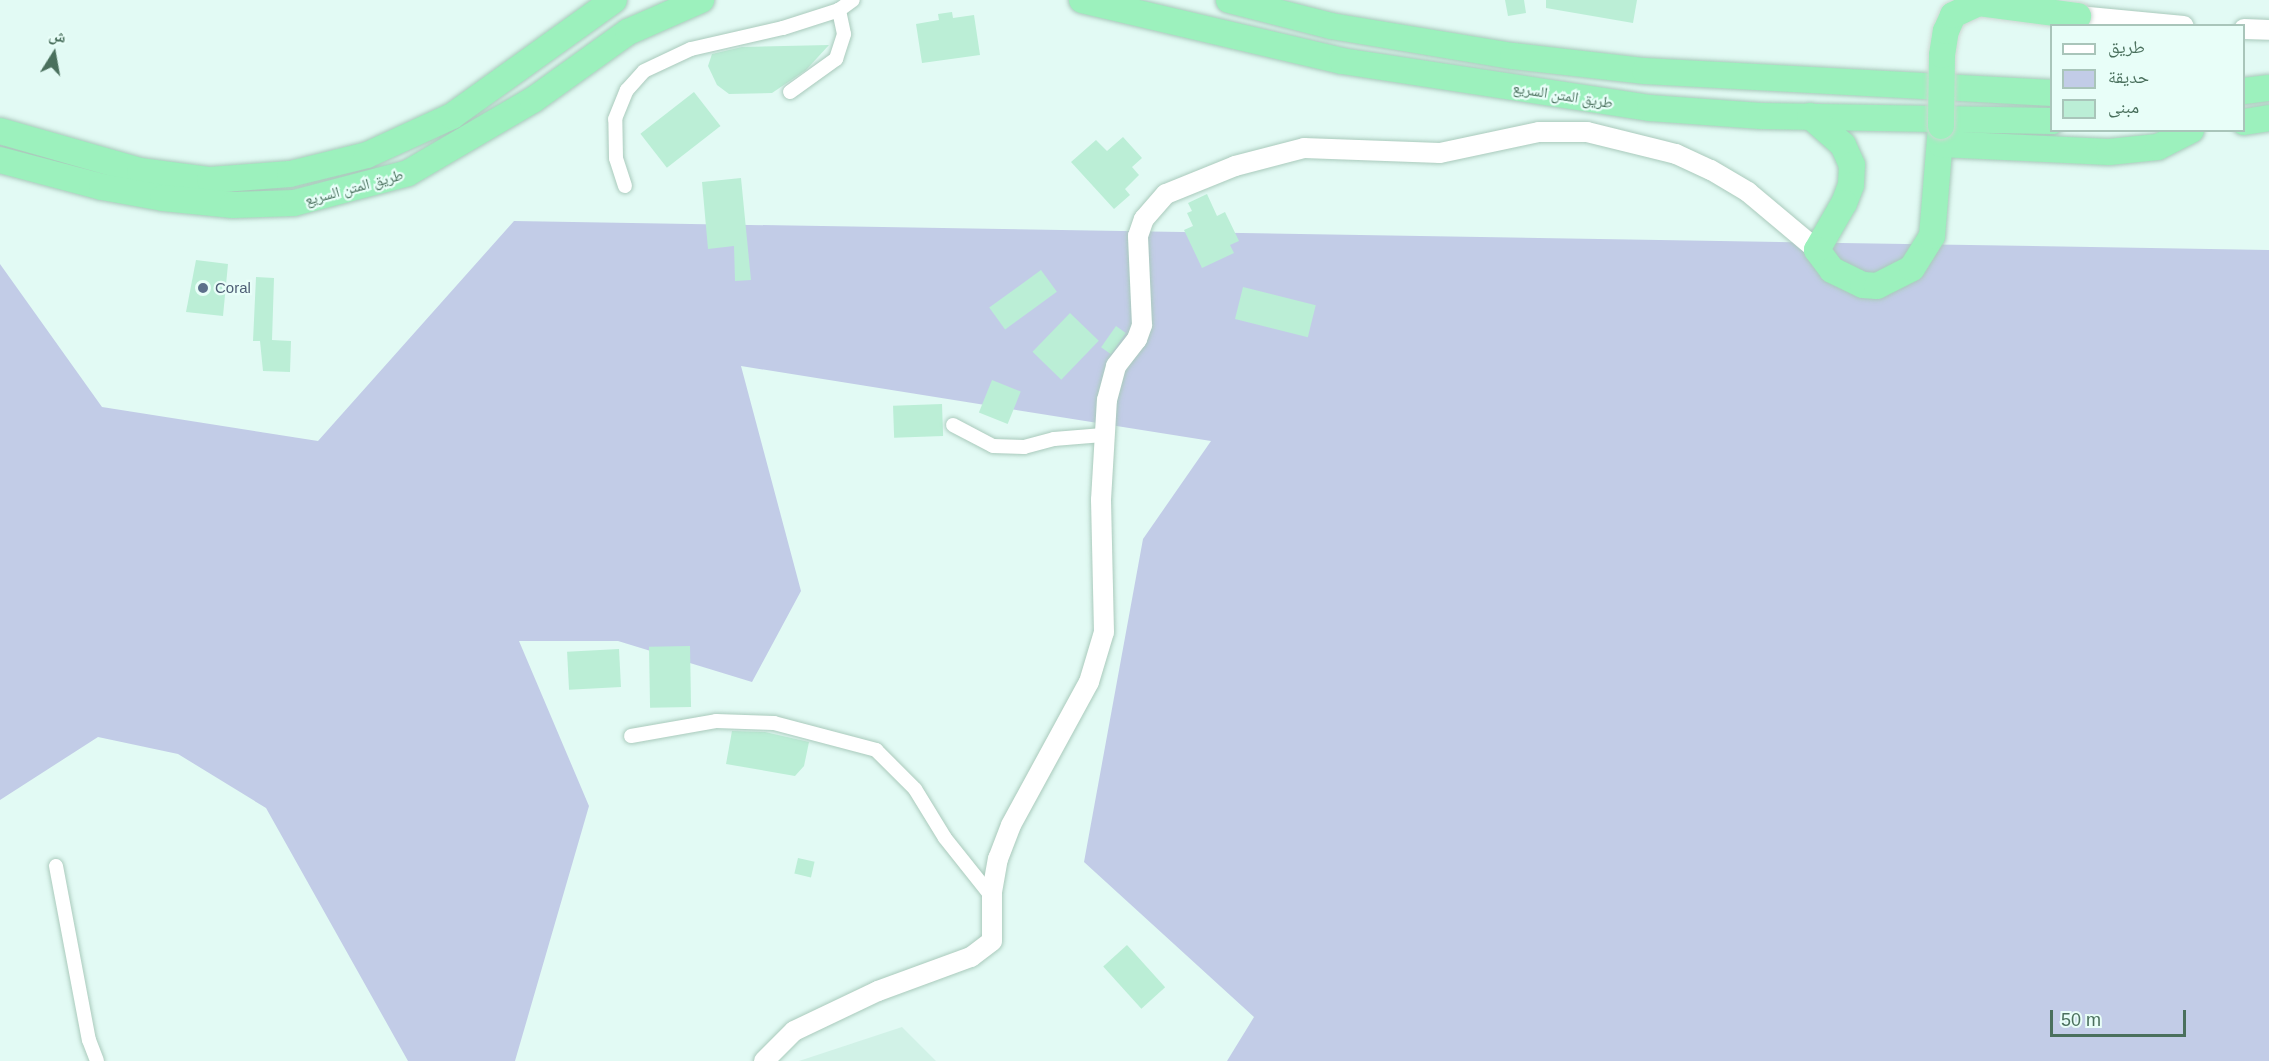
<!DOCTYPE html>
<meta charset="utf-8">
<style>
body{margin:0}
#map{position:relative;width:2269px;height:1061px;overflow:hidden;background:#e2faf4;font-family:Helvetica,"Noto Naskh Arabic",sans-serif}
div>[style]{position:absolute}
.residential>*{inset:0;background:#d1f2e7}
.green>*{inset:0;background:#c2cce7}
.building>*{inset:0;background:#bbeed6;transform-origin:0 0}
.roads{filter:drop-shadow(0 0 2px #aacabc) drop-shadow(0 0 2px #aacabc)}
.street>*{height:14px;margin:-7px;padding:0 7px;transform-origin:7px;border-radius:7px;background:#fff}
.secondary>*{height:20px;margin:-10px;padding:0 10px;transform-origin:10px;border-radius:10px;background:#fff}
.highway>*{height:26px;margin:-13px;padding:0 13px;transform-origin:13px;border-radius:13px;background:#9cf1bd}
.bridges{filter:drop-shadow(0 0 2px #ccd7d2) drop-shadow(0 0 2px #ccd7d2)}
.highway-bridge>*{height:26px;margin:-13px;padding:0 13px;transform-origin:13px;border-radius:13px;background:#9cf1bd}
.dots>*{width:16px;height:16px;translate:-50% -50%;box-sizing:border-box;border:3px solid #e8fef8;border-radius:50%}
span{translate:-50% -50%;white-space:nowrap;text-align:center;line-height:1.15;-webkit-text-stroke:4.5px #e8fef8;paint-order:stroke}
.street-label{font-size:15px;color:#4a705d}
.service-label{font-size:15px;color:#4e5e75}
.left{translate:0 -50%;text-align:left}
.legend{position:absolute;left:2050px;top:24px;width:195px;height:108px;box-sizing:border-box;background:#e8fef8;border:2px solid #a9c5ba;margin:0;padding:8px 10px;list-style:none;font-size:18px;color:#4a705d}
.legend li{display:flex;align-items:center;gap:12px;height:30px}
.legend b{width:30px;border:2px solid #a9c5ba}
.north{position:absolute;left:24px;top:24px;width:60px;height:60px;-webkit-text-stroke:4px #e8fef8;paint-order:stroke;rotate:11deg;font-size:16px;font-weight:700;line-height:24px;text-align:center;color:#4a705d}
.north::after{content:'';display:block;margin:auto;width:21px;height:27px;background:#4a705d;clip-path:polygon(50% 0,100% 100%,50% 72%,0 100%)}
.scale{position:absolute;left:2050px;top:1010px;width:136px;height:27px;box-sizing:border-box;border:3px solid #4a705d;border-top:0;padding-left:8px;font-size:18px;line-height:21px;white-space:nowrap;color:#4a705d;-webkit-text-stroke:4px #e8fef8;paint-order:stroke}
</style>
<div id="map">
<div class="residential">
<i style="clip-path:polygon(902px 1027px,936px 1061px,799px 1061px)"></i>
</div>
<div class="green">
<i style="clip-path:polygon(514px 221px,2269px 250px,2269px 1061px,1227px 1061px,1254px 1017px,1084px 862px,1143px 539px,1211px 441px,741px 366px,801px 591px,752px 682px,618px 641px,519px 641px,589px 806px,515px 1061px,408px 1061px,266px 808px,178px 754px,98px 737px,0 800px,0 264px,102px 407px,318px 441px)"></i>
</div>
<div class="building">
<i style="clip-path:polygon(1505px 0,1524px 0,1526px 13px,1508px 16px)"></i>
<i style="clip-path:polygon(1546px 0,1637px 0,1633px 23px,1546px 8px)"></i>
<i style="clip-path:polygon(952px 12px,953px 18px,974px 15px,980px 55px,922px 63px,916px 24px,939px 20px,938px 14px)"></i>
<i style="clip-path:polygon(829px 45px,806px 70px,772px 93px,729px 94px,717px 85px,708px 66px,712px 54px,742px 47px)"></i>
<i style="left:694px;top:92px;width:43px;height:68px;rotate:52deg"></i>
<i style="clip-path:polygon(1123px 137px,1142px 158px,1132px 167px,1139px 175px,1125px 189px,1130px 195px,1114px 209px,1071px 162px,1096px 140px,1107px 151px)"></i>
<i style="clip-path:polygon(741px 178px,751px 280px,735px 281px,734px 246px,708px 249px,702px 182px)"></i>
<i style="clip-path:polygon(1207px 194px,1217px 216px,1225px 212px,1239px 241px,1230px 245px,1234px 253px,1202px 268px,1184px 230px,1193px 226px,1187px 213px,1192px 211px,1188px 203px)"></i>
<i style="clip-path:polygon(196px 260px,228px 264px,223px 316px,186px 312px)"></i>
<i style="left:1041px;top:270px;width:27px;height:64px;rotate:54deg"></i>
<i style="clip-path:polygon(256px 277px,274px 278px,272px 340px,291px 341px,290px 372px,263px 371px,260px 341px,253px 341px)"></i>
<i style="left:1243px;top:287px;width:75px;height:33px;rotate:14deg"></i>
<i style="left:1070px;top:313px;width:40px;height:54px;rotate:44deg"></i>
<i style="left:1116px;top:326px;width:12px;height:26px;rotate:35deg"></i>
<i style="left:992px;top:380px;width:31px;height:35px;rotate:22deg"></i>
<i style="left:942px;top:404px;width:32px;height:49px;rotate:88deg"></i>
<i style="left:690px;top:646px;width:61px;height:41px;rotate:89deg"></i>
<i style="left:619px;top:649px;width:38px;height:52px;rotate:87deg"></i>
<i style="clip-path:polygon(732px 731px,765px 732px,809px 742px,804px 766px,795px 776px,726px 764px)"></i>
<i style="left:798px;top:858px;width:17px;height:16px;rotate:13deg"></i>
<i style="left:1127px;top:945px;width:57px;height:32px;rotate:48deg"></i>
</div>
<div class="roads">
<div class="street">
<i style="left:790px;top:92px;width:57px;rotate:-35.7deg"></i>
<i style="left:836px;top:59px;width:26px;rotate:-72deg"></i>
<i style="left:844px;top:34px;width:25px;rotate:-102deg"></i>
<i style="left:625px;top:186px;width:29px;rotate:-108deg"></i>
<i style="left:616px;top:158px;width:39px;rotate:-91deg"></i>
<i style="left:615px;top:119px;width:31px;rotate:-68deg"></i>
<i style="left:627px;top:90px;width:25px;rotate:-48deg"></i>
<i style="left:644px;top:71px;width:52px;rotate:-25.1deg"></i>
<i style="left:691px;top:49px;width:94px;rotate:-12.9deg"></i>
<i style="left:783px;top:28px;width:59px;rotate:-17.8deg"></i>
<i style="left:839px;top:10px;width:17px;rotate:-36deg"></i>
<i style="left:953px;top:425px;width:45px;rotate:27.7deg"></i>
<i style="left:993px;top:446px;width:31px;rotate:2deg"></i>
<i style="left:1024px;top:447px;width:31px;rotate:-15deg"></i>
<i style="left:1054px;top:439px;width:49px;rotate:-4.7deg"></i>
<i style="left:631px;top:736px;width:86px;rotate:-10deg"></i>
<i style="left:716px;top:721px;width:58px;rotate:2deg"></i>
<i style="left:774px;top:723px;width:106px;rotate:14.8deg"></i>
<i style="left:876px;top:750px;width:55px;rotate:45deg"></i>
<i style="left:915px;top:789px;width:57px;rotate:58.5deg"></i>
<i style="left:945px;top:838px;width:75px;rotate:51.5deg"></i>
<i style="left:56px;top:866px;width:177px;rotate:79.3deg"></i>
<i style="left:89px;top:1040px;width:22px;rotate:69deg"></i>
</div>
<div class="secondary">
<i style="left:2078px;top:16px;width:106px;rotate:5.4deg"></i>
<i style="left:2244px;top:29px;width:25px;rotate:2deg"></i>
<i style="left:764px;top:1061px;width:42px;rotate:-45deg"></i>
<i style="left:794px;top:1031px;width:93px;rotate:-25.5deg"></i>
<i style="left:878px;top:991px;width:99px;rotate:-20.1deg"></i>
<i style="left:971px;top:957px;width:26px;rotate:-37deg"></i>
<i style="left:992px;top:941px;width:49px;rotate:-90deg"></i>
<i style="left:992px;top:892px;width:34px;rotate:-80deg"></i>
<i style="left:998px;top:859px;width:36px;rotate:-69deg"></i>
<i style="left:1011px;top:825px;width:163px;rotate:-61.4deg"></i>
<i style="left:1089px;top:682px;width:52px;rotate:-73.3deg"></i>
<i style="left:1104px;top:632px;width:132px;rotate:-91.3deg"></i>
<i style="left:1101px;top:500px;width:100px;rotate:-86.6deg"></i>
<i style="left:1107px;top:400px;width:35px;rotate:-75deg"></i>
<i style="left:1116px;top:366px;width:34px;rotate:-52deg"></i>
<i style="left:1137px;top:339px;width:15px;rotate:-70deg"></i>
<i style="left:1142px;top:325px;width:89px;rotate:-92.6deg"></i>
<i style="left:1138px;top:236px;width:18px;rotate:-71deg"></i>
<i style="left:1144px;top:219px;width:33px;rotate:-49deg"></i>
<i style="left:1166px;top:194px;width:74px;rotate:-22.1deg"></i>
<i style="left:1235px;top:166px;width:71px;rotate:-14.6deg"></i>
<i style="left:1304px;top:148px;width:136px;rotate:2.1deg"></i>
<i style="left:1440px;top:153px;width:101px;rotate:-12deg"></i>
<i style="left:1539px;top:132px;width:48px"></i>
<i style="left:1587px;top:132px;width:92px;rotate:13.9deg"></i>
<i style="left:1676px;top:154px;width:38px;rotate:25deg"></i>
<i style="left:1711px;top:170px;width:43px;rotate:30.7deg"></i>
<i style="left:1748px;top:192px;width:90px;rotate:40deg"></i>
</div>
<div class="highway">
<i style="left:1082px;top:0;width:267px;rotate:13.2deg"></i>
<i style="left:1342px;top:61px;width:312px;rotate:8.7deg"></i>
<i style="left:1650px;top:108px;width:111px;rotate:4.1deg"></i>
<i style="left:1761px;top:116px;width:291px;rotate:1deg"></i>
<i style="left:1229px;top:0;width:105px;rotate:14.3deg"></i>
<i style="left:1331px;top:26px;width:184px;rotate:9.4deg"></i>
<i style="left:1513px;top:56px;width:133px;rotate:6.5deg"></i>
<i style="left:1645px;top:71px;width:408px;rotate:3.1deg"></i>
<i style="left:2244px;top:91px;width:25px;rotate:-7deg"></i>
<i style="left:1810px;top:116px;width:44px;rotate:41.3deg"></i>
<i style="left:1843px;top:145px;width:22px;rotate:66deg"></i>
<i style="left:1852px;top:165px;width:20px;rotate:93deg"></i>
<i style="left:1851px;top:185px;width:19px;rotate:111deg"></i>
<i style="left:1844px;top:203px;width:54px;rotate:119.9deg"></i>
<i style="left:1817px;top:250px;width:25px;rotate:53deg"></i>
<i style="left:1832px;top:270px;width:34px;rotate:26deg"></i>
<i style="left:1863px;top:285px;width:14px;rotate:4deg"></i>
<i style="left:1877px;top:286px;width:39px;rotate:-27deg"></i>
<i style="left:1912px;top:268px;width:38px;rotate:-58deg"></i>
<i style="left:1932px;top:236px;width:110px;rotate:-85.3deg"></i>
<i style="left:2244px;top:122px;width:25px;rotate:-9deg"></i>
<i style="left:0;top:131px;width:146px;rotate:15.9deg"></i>
<i style="left:140px;top:171px;width:71px;rotate:7.3deg"></i>
<i style="left:210px;top:180px;width:80px;rotate:-4.3deg"></i>
<i style="left:290px;top:174px;width:79px;rotate:-13.9deg"></i>
<i style="left:367px;top:155px;width:94px;rotate:-24.6deg"></i>
<i style="left:452px;top:116px;width:199px;rotate:-35.6deg"></i>
<i style="left:1941px;top:144px;width:168px;rotate:2.7deg"></i>
<i style="left:2109px;top:152px;width:49px;rotate:-5.8deg"></i>
<i style="left:2158px;top:147px;width:37px;rotate:-27deg"></i>
<i style="left:0;top:160px;width:106px;rotate:14.8deg"></i>
<i style="left:102px;top:187px;width:62px;rotate:10.2deg"></i>
<i style="left:163px;top:198px;width:70px;rotate:5.7deg"></i>
<i style="left:233px;top:205px;width:61px;rotate:-1.9deg"></i>
<i style="left:294px;top:203px;width:118px;rotate:-14.7deg"></i>
<i style="left:408px;top:173px;width:145px;rotate:-30.3deg"></i>
<i style="left:533px;top:100px;width:117px;rotate:-35.6deg"></i>
<i style="left:628px;top:32px;width:80px;rotate:-23.7deg"></i>
</div>
</div>
<div class="bridges">
<div class="highway-bridge">
<i style="left:1941px;top:126px;width:71px;rotate:-89.2deg"></i>
<i style="left:1942px;top:55px;width:24px;rotate:-81deg"></i>
<i style="left:1946px;top:31px;width:17px;rotate:-66deg"></i>
<i style="left:1953px;top:15px;width:29px;rotate:-25deg"></i>
<i style="left:1979px;top:3px;width:100px;rotate:7.5deg"></i>
</div>
</div>
<div class="dots">
<i style="left:203px;top:288px;background:#5c6f8a"></i>
</div>
<div class="street-label">
<span style="left:1563px;top:95px;rotate:9deg">طريق المتن السريع</span>
<span style="left:354px;top:187px;rotate:-15deg">طريق المتن السريع</span>
</div>
<div class="service-label">
<span class="left" style="left:215px;top:288px">Coral</span>
</div>
<ul class="legend">
<li><b style="height:8px;background:#fff"></b>طريق</li>
<li><b style="height:16px;background:#c2cce7"></b>حديقة</li>
<li><b style="height:16px;background:#bbeed6"></b>مبنى</li>
</ul>
<div class="north">ش</div>
<div class="scale">50 m</div>
</div>
